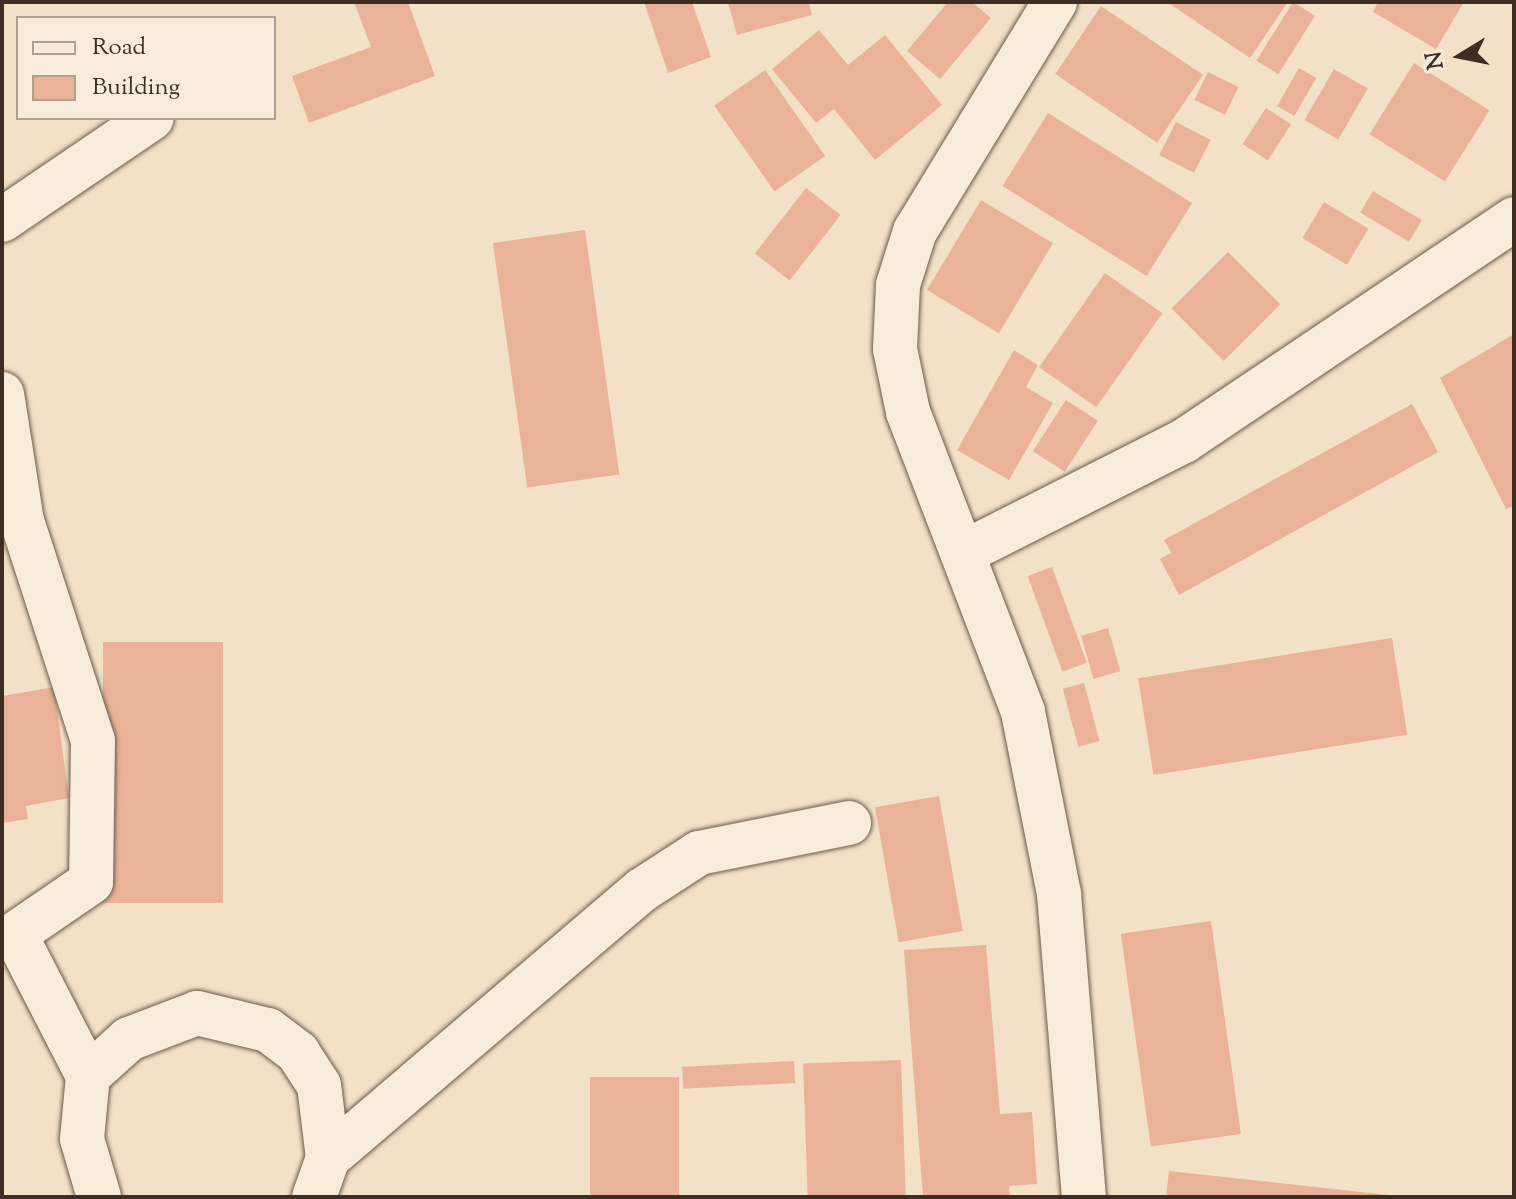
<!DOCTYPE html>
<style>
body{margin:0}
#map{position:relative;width:1516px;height:1199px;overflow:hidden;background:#f2e1c6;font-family:"Sorts Mill Goudy",serif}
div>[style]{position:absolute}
.building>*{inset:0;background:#eab399;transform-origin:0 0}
.roads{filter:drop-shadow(0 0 2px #6a5a4b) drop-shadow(0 0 2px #6a5a4b)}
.minor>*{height:44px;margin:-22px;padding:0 22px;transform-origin:22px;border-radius:22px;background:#f7ecda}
span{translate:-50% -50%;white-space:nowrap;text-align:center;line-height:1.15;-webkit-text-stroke:6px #f7ecda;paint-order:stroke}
.frame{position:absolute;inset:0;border:4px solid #3d2d22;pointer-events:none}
.legend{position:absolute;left:16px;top:16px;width:260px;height:104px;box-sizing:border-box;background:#f7ecda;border:2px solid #ada090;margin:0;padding:10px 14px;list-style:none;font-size:24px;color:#3d2d22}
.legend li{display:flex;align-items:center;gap:16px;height:40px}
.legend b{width:40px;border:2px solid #ada090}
.north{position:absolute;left:1420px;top:16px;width:80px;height:80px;-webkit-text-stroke:6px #f7ecda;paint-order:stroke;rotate:260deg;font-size:22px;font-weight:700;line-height:32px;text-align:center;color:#3d2d22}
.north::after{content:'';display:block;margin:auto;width:28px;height:36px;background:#3d2d22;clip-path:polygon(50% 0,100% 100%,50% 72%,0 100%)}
</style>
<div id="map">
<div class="building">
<i style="clip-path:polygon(354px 2px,408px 2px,435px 76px,309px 123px,292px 76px,371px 47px)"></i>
<i style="clip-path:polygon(644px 2px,692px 2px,711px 57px,668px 73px)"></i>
<i style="clip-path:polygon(809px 2px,812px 15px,737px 35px,728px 3px)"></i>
<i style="clip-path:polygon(948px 2px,972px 2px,991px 18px,940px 79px,907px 51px)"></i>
<i style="clip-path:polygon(1167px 2px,1288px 2px,1250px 58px)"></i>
<i style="left:1293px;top:2px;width:26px;height:69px;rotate:32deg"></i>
<i style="clip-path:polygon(1378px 2px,1464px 2px,1436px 49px,1373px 12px)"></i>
<i style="left:1101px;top:6px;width:123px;height:82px;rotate:34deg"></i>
<i style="clip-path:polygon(819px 30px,848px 65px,885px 35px,942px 105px,875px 160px,834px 109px,816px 123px,772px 69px)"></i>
<i style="left:1414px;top:63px;width:89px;height:84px;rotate:32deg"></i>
<i style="left:1299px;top:68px;width:20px;height:44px;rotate:30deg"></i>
<i style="left:1334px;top:69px;width:39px;height:59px;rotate:30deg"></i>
<i style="left:765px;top:70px;width:105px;height:62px;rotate:55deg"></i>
<i style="left:1208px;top:72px;width:34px;height:31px;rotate:26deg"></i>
<i style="left:1266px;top:108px;width:30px;height:43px;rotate:33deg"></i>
<i style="left:1048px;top:113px;width:170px;height:86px;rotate:32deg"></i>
<i style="left:1176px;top:122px;width:39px;height:37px;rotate:27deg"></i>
<i style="left:806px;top:188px;width:44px;height:83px;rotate:38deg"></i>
<i style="left:1373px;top:191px;width:57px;height:25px;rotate:31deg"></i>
<i style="left:981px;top:200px;width:84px;height:105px;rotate:31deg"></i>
<i style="left:1324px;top:202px;width:52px;height:42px;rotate:31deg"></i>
<i style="left:585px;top:230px;width:247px;height:93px;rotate:82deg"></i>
<i style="left:1228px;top:252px;width:74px;height:80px;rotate:45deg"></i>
<i style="left:1105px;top:273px;width:70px;height:115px;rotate:35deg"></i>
<i style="clip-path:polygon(1514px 334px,1514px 506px,1506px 509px,1440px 378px)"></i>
<i style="clip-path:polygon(1014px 350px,1038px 365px,1026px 387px,1053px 403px,1009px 480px,957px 450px)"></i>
<i style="left:1066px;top:400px;width:38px;height:61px;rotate:33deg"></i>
<i style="clip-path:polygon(1412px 404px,1438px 452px,1179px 595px,1160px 559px,1171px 553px,1164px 540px)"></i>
<i style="left:1052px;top:567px;width:102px;height:26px;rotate:70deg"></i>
<i style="left:1108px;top:628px;width:45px;height:28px;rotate:74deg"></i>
<i style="left:1392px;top:638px;width:98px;height:257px;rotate:81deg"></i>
<i style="left:223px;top:642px;width:261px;height:120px;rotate:90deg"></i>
<i style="left:1084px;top:683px;width:60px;height:22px;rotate:75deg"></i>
<i style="clip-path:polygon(54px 687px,69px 798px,26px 806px,28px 819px,2px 823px,2px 696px)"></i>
<i style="left:939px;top:796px;width:137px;height:65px;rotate:80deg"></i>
<i style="left:1211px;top:921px;width:215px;height:91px;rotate:82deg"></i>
<i style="clip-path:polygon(986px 945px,1000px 1114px,1032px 1112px,1037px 1184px,1009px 1186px,1010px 1197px,923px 1197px,904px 950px)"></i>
<i style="left:901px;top:1060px;width:137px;height:98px;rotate:88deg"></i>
<i style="left:794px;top:1061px;width:22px;height:112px;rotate:87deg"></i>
<i style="left:679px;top:1077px;width:120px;height:89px;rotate:90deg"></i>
<i style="clip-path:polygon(1169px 1171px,1389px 1195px,1389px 1197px,1166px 1197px)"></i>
</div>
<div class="roads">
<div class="minor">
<i style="left:1055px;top:2px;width:268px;rotate:121.4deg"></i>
<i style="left:915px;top:231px;width:57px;rotate:107.5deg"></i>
<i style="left:898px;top:285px;width:64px;rotate:92.7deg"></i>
<i style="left:895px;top:349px;width:64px;rotate:78.3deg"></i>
<i style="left:908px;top:412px;width:321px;rotate:69deg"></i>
<i style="left:1023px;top:712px;width:186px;rotate:78.8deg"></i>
<i style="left:1059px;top:894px;width:304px;rotate:85.3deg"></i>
<i style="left:2px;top:220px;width:181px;rotate:-34.2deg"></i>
<i style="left:2px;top:394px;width:129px;rotate:81.1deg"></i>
<i style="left:22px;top:521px;width:231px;rotate:72.1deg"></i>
<i style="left:93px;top:741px;width:141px;rotate:90.8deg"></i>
<i style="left:91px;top:882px;width:92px;rotate:145.6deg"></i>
<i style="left:15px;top:934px;width:160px;rotate:62.8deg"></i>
<i style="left:963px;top:553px;width:248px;rotate:-26.9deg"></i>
<i style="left:1184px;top:441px;width:398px;rotate:-33.9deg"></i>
<i style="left:328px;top:1158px;width:413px;rotate:-40.5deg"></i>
<i style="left:642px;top:890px;width:68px;rotate:-33deg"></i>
<i style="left:699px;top:853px;width:153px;rotate:-11.3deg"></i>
<i style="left:99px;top:1197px;width:60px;rotate:-106.3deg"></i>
<i style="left:82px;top:1139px;width:63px;rotate:-84.6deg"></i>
<i style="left:88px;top:1076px;width:55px;rotate:-42.1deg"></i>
<i style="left:129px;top:1039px;width:73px;rotate:-20.9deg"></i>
<i style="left:197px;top:1013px;width:73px;rotate:13.5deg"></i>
<i style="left:268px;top:1030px;width:38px;rotate:37deg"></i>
<i style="left:298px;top:1053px;width:38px;rotate:57deg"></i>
<i style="left:319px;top:1085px;width:74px;rotate:83deg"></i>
<i style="left:328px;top:1158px;width:41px;rotate:109.7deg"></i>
</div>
</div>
<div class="frame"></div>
<ul class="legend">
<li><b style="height:10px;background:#f7ecda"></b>Road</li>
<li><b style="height:22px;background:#eab399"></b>Building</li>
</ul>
<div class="north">N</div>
</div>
